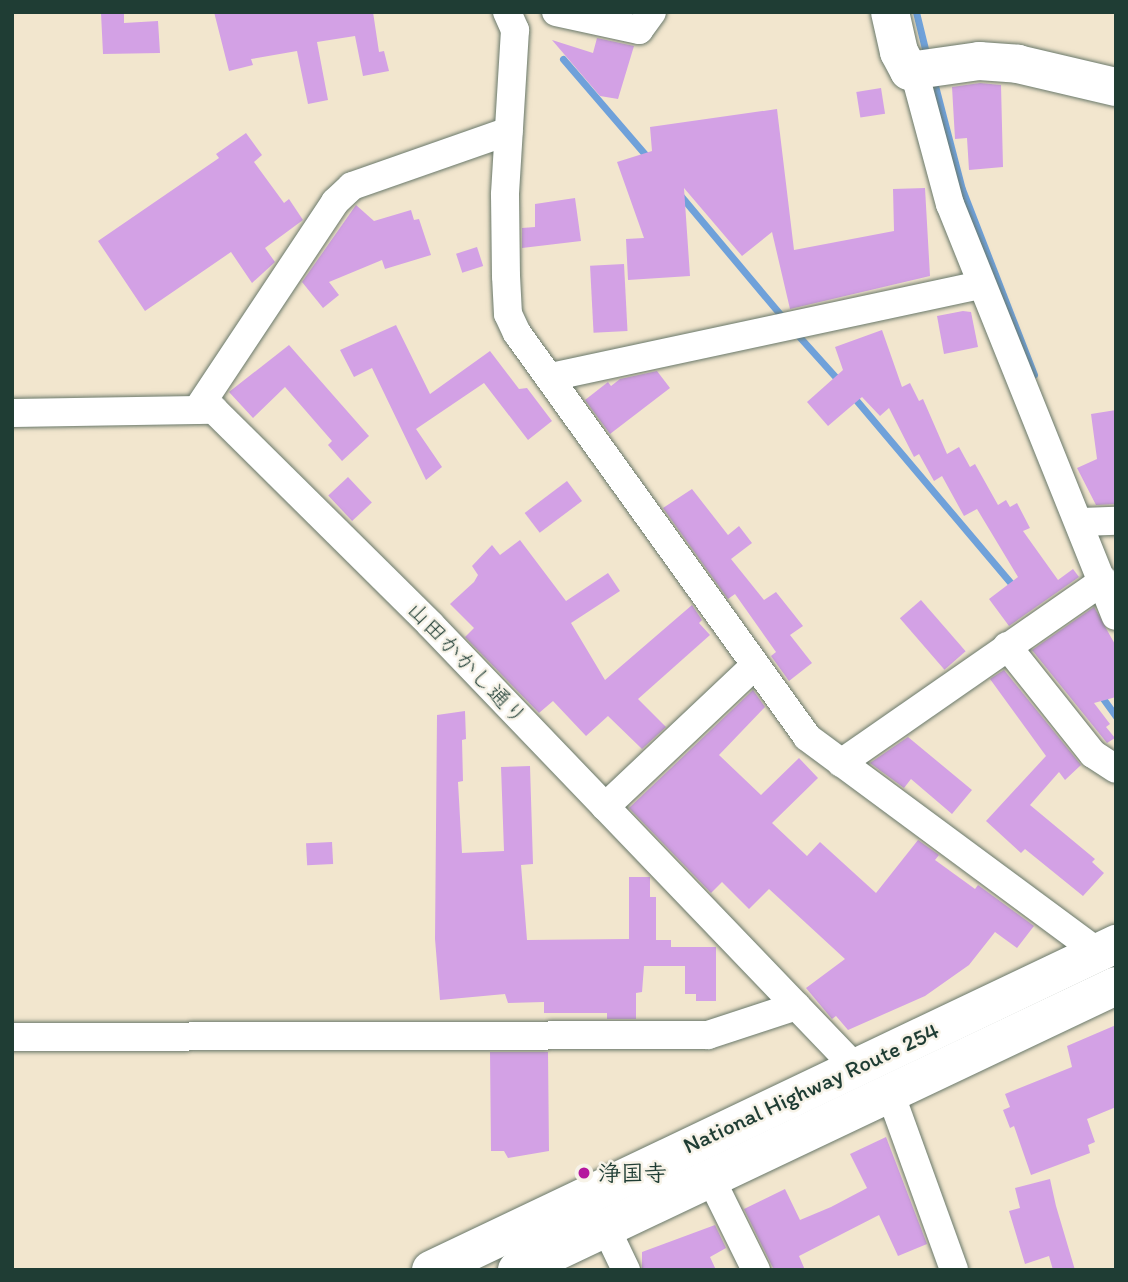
<!DOCTYPE html>
<meta charset="utf-8">
<style>
body{margin:0}
#map{position:relative;width:1128px;height:1282px;overflow:hidden;background:#f2e6ce;font-family:Itim,"Klee One",sans-serif}
div>[style]{position:absolute}
.stream>*{height:7px;margin:-3.5px;padding:0 3.5px;transform-origin:3.5px;border-radius:3.5px;background:#6fa1da}
.building>*{inset:0;background:#d3a1e5;transform-origin:0 0}
.roads{filter:drop-shadow(0 0 2px #69786a) drop-shadow(0 0 2px #69786a)}
.street>*{height:28px;margin:-14px;padding:0 14px;transform-origin:14px;border-radius:14px;background:#fff}
.secondary>*{height:38px;margin:-19px;padding:0 19px;transform-origin:19px;border-radius:19px;background:#fff}
.highway>*{height:38px;margin:-19px;padding:0 19px;transform-origin:19px;border-radius:19px;background:#fff}
.dots>*{width:19px;height:19px;translate:-50% -50%;box-sizing:border-box;border:4px solid #f7f3e8;border-radius:50%}
span{translate:-50% -50%;white-space:nowrap;text-align:center;line-height:1.15;-webkit-text-stroke:5px #f7f3e8;paint-order:stroke}
.street-label{font-size:23px;color:#1f3d34}
.poi-label{font-size:23px;color:#1f3d34;font-weight:700}
.left{translate:0 -50%;text-align:left}
.frame{position:absolute;inset:0;border:14px solid #1f3d34;pointer-events:none}
</style>
<div id="map">
<div class="stream">
<i style="left:916px;top:12px;width:46px;rotate:76.3deg"></i>
<i style="left:563px;top:59px;width:132px;rotate:49.3deg"></i>
<i style="left:933px;top:78px;width:115px;rotate:75.4deg"></i>
<i style="left:962px;top:189px;width:199px;rotate:68.8deg"></i>
<i style="left:680px;top:195px;width:163px;rotate:50deg"></i>
<i style="left:795px;top:332px;width:69px;rotate:48deg"></i>
<i style="left:851px;top:394px;width:254px;rotate:49.8deg"></i>
<i style="left:1099px;top:693px;width:29px;rotate:54deg"></i>
</div>
<div class="building">
<i style="clip-path:polygon(124px 12px,124px 23px,158px 21px,160px 53px,103px 54px,101px 13px)"></i>
<i style="clip-path:polygon(214px 12px,373px 12px,379px 52px,384px 51px,389px 71px,363px 76px,355px 36px,317px 42px,328px 100px,308px 104px,297px 51px,251px 59px,253px 65px,229px 71px)"></i>
<i style="clip-path:polygon(597px 38px,634px 46px,618px 99px,600px 96px,552px 40px,593px 53px)"></i>
<i style="clip-path:polygon(980px 83px,1001px 85px,1003px 167px,969px 170px,967px 138px,955px 139px,952px 87px)"></i>
<i style="left:881px;top:88px;width:26px;height:25px;rotate:81deg"></i>
<i style="clip-path:polygon(777px 109px,794px 250px,894px 231px,893px 189px,925px 188px,930px 276px,790px 309px,772px 232px,742px 256px,684px 188px,690px 276px,628px 280px,626px 239px,644px 238px,617px 162px,652px 151px,650px 127px)"></i>
<i style="clip-path:polygon(246px 133px,262px 155px,254px 162px,284px 203px,289px 199px,303px 220px,265px 248px,275px 262px,252px 283px,231px 252px,145px 311px,98px 241px,219px 158px,216px 154px)"></i>
<i style="clip-path:polygon(575px 198px,581px 241px,522px 248px,522px 228px,535px 227px,535px 204px)"></i>
<i style="clip-path:polygon(356px 205px,374px 221px,411px 210px,414px 220px,419px 219px,431px 255px,385px 269px,382px 260px,329px 282px,339px 295px,323px 308px,302px 282px)"></i>
<i style="left:477px;top:247px;width:20px;height:22px;rotate:72deg"></i>
<i style="left:624px;top:264px;width:67px;height:34px;rotate:87deg"></i>
<i style="clip-path:polygon(963px 311px,971px 312px,978px 347px,944px 354px,937px 316px)"></i>
<i style="clip-path:polygon(396px 325px,430px 394px,490px 351px,519px 389px,527px 388px,552px 421px,528px 440px,484px 383px,416px 429px,442px 467px,426px 480px,372px 368px,354px 377px,340px 350px)"></i>
<i style="clip-path:polygon(882px 330px,902px 387px,910px 383px,919px 401px,923px 399px,947px 454px,959px 447px,970px 467px,975px 464px,998px 505px,1006px 500px,1010px 507px,1017px 503px,1030px 528px,1023px 531px,1058px 580px,1073px 569px,1079px 577px,1009px 626px,989px 599px,1018px 577px,977px 509px,964px 516px,942px 476px,934px 481px,919px 454px,914px 457px,889px 408px,880px 416px,862px 397px,828px 426px,807px 402px,843px 370px,835px 347px)"></i>
<i style="clip-path:polygon(289px 345px,369px 436px,342px 461px,328px 445px,332px 441px,285px 387px,253px 418px,229px 392px)"></i>
<i style="clip-path:polygon(657px 371px,670px 388px,610px 434px,585px 400px,608px 382px,611px 386px,620px 379px)"></i>
<i style="clip-path:polygon(1116px 410px,1116px 504px,1096px 505px,1077px 468px,1097px 459px,1091px 414px)"></i>
<i style="left:348px;top:477px;width:35px;height:27px;rotate:47deg"></i>
<i style="left:567px;top:481px;width:25px;height:53px;rotate:53deg"></i>
<i style="clip-path:polygon(692px 489px,728px 535px,739px 526px,752px 543px,731px 559px,764px 600px,776px 592px,803px 626px,790px 635px,812px 663px,789px 681px,771px 656px,776px 652px,735px 594px,728px 599px,663px 508px)"></i>
<i style="clip-path:polygon(520px 540px,566px 601px,608px 573px,620px 591px,571px 623px,605px 680px,692px 605px,702px 620px,699px 623px,710px 635px,638px 699px,666px 727px,642px 749px,608px 716px,586px 736px,553px 701px,539px 713px,465px 637px,474px 628px,450px 604px,474px 582px,478px 575px,472px 566px,492px 545px,500px 555px)"></i>
<i style="left:921px;top:600px;width:68px;height:28px;rotate:49deg"></i>
<i style="clip-path:polygon(1094px 607px,1116px 646px,1116px 697px,1094px 703px,1110px 724px,1106px 727px,1115px 738px,1107px 743px,1032px 650px)"></i>
<i style="clip-path:polygon(1004px 670px,1081px 765px,1065px 780px,1059px 772px,1030px 805px,1095px 859px,1092px 862px,1104px 873px,1083px 896px,1025px 849px,1021px 853px,986px 821px,1046px 756px,990px 679px)"></i>
<i style="clip-path:polygon(753px 690px,765px 707px,719px 755px,761px 795px,799px 758px,818px 778px,772px 823px,807px 856px,820px 842px,876px 893px,918px 840px,939px 855px,935px 860px,975px 889px,978px 885px,1034px 926px,1017px 948px,995px 932px,969px 965px,925px 996px,848px 1030px,836px 1016px,832px 1019px,806px 988px,845px 959px,769px 889px,749px 909px,722px 882px,711px 893px,629px 808px)"></i>
<i style="clip-path:polygon(465px 711px,466px 739px,462px 740px,463px 781px,458px 782px,462px 853px,504px 851px,501px 767px,530px 766px,533px 864px,521px 865px,527px 940px,629px 939px,629px 877px,650px 877px,650px 897px,656px 897px,656px 940px,671px 940px,671px 947px,716px 947px,716px 1001px,696px 1001px,696px 994px,685px 994px,685px 966px,644px 966px,642px 992px,636px 993px,636px 1019px,607px 1019px,607px 1013px,544px 1013px,544px 1002px,508px 1003px,505px 994px,440px 1000px,435px 939px,437px 715px)"></i>
<i style="clip-path:polygon(908px 737px,972px 790px,952px 814px,911px 779px,904px 788px,870px 763px)"></i>
<i style="left:332px;top:842px;width:22px;height:26px;rotate:87deg"></i>
<i style="clip-path:polygon(1116px 1025px,1116px 1107px,1087px 1119px,1095px 1142px,1088px 1145px,1090px 1153px,1031px 1175px,1014px 1126px,1010px 1128px,1003px 1110px,1010px 1107px,1005px 1094px,1072px 1067px,1067px 1046px)"></i>
<i style="clip-path:polygon(490px 1052px,548px 1052px,549px 1151px,508px 1158px,504px 1151px,491px 1151px)"></i>
<i style="clip-path:polygon(886px 1137px,927px 1244px,898px 1256px,879px 1215px,799px 1256px,805px 1270px,774px 1270px,744px 1209px,785px 1189px,800px 1220px,831px 1207px,867px 1188px,850px 1154px)"></i>
<i style="clip-path:polygon(1050px 1179px,1056px 1206px,1075px 1270px,1053px 1270px,1049px 1256px,1025px 1264px,1009px 1211px,1020px 1208px,1015px 1188px)"></i>
<i style="clip-path:polygon(715px 1225px,726px 1248px,710px 1257px,716px 1270px,642px 1270px,642px 1252px)"></i>
</div>
<div class="roads">
<div class="street">
<i style="left:507px;top:12px;width:20px;rotate:66deg"></i>
<i style="left:515px;top:30px;width:165px;rotate:93.5deg"></i>
<i style="left:505px;top:195px;width:81px;rotate:89.3deg"></i>
<i style="left:506px;top:276px;width:38px;rotate:87deg"></i>
<i style="left:508px;top:314px;width:21px;rotate:65deg"></i>
<i style="left:517px;top:333px;width:497px;rotate:54.3deg"></i>
<i style="left:807px;top:737px;width:363px;rotate:36.5deg"></i>
<i style="left:556px;top:12px;width:85px;rotate:12.2deg"></i>
<i style="left:639px;top:30px;width:22px;rotate:-54deg"></i>
<i style="left:914px;top:71px;width:138px;rotate:74.9deg"></i>
<i style="left:950px;top:204px;width:444px;rotate:68.1deg"></i>
<i style="left:551px;top:377px;width:440px;rotate:-12.1deg"></i>
<i style="left:197px;top:410px;width:250px;rotate:-56.4deg"></i>
<i style="left:335px;top:202px;width:23px;rotate:-43deg"></i>
<i style="left:352px;top:186px;width:166px;rotate:-19.3deg"></i>
<i style="left:12px;top:413px;width:202px;rotate:-0.9deg"></i>
<i style="left:214px;top:410px;width:304px;rotate:44.7deg"></i>
<i style="left:430px;top:624px;width:614px;rotate:46.19deg"></i>
<i style="left:1081px;top:522px;width:35px;rotate:-2deg"></i>
<i style="left:1007px;top:646px;width:138px;rotate:51.5deg"></i>
<i style="left:1093px;top:754px;width:27px;rotate:33deg"></i>
<i style="left:841px;top:763px;width:320px;rotate:-34.8deg"></i>
<i style="left:605px;top:807px;width:204px;rotate:-43.4deg"></i>
<i style="left:12px;top:1037px;width:696px;rotate:-0.16deg"></i>
<i style="left:708px;top:1035px;width:93px;rotate:-18.2deg"></i>
<i style="left:889px;top:1090px;width:191px;rotate:70.1deg"></i>
<i style="left:710px;top:1177px;width:104px;rotate:63.7deg"></i>
<i style="left:605px;top:1226px;width:49px;rotate:64.5deg"></i>
</div>
<div class="secondary">
<i style="left:890px;top:12px;width:41px;rotate:77.3deg"></i>
<i style="left:899px;top:52px;width:21px;rotate:62deg"></i>
<i style="left:909px;top:71px;width:71px;rotate:-8.1deg"></i>
<i style="left:979px;top:61px;width:39px;rotate:4deg"></i>
<i style="left:1018px;top:64px;width:101px;rotate:13.2deg"></i>
</div>
<div class="highway">
<i style="left:431px;top:1270px;width:759px;rotate:-25.45deg"></i>
<i style="left:517px;top:1270px;width:663px;rotate:-25.37deg"></i>
</div>
</div>
<div class="dots">
<i style="left:584px;top:1173px;background:#b5179e"></i>
</div>
<div class="street-label">
<span style="left:467px;top:663px;rotate:46deg">山田かかし通り</span>
<span style="left:811px;top:1088px;rotate:-25deg">National Highway Route 254</span>
</div>
<div class="poi-label">
<span class="left" style="left:598px;top:1173px">浄国寺</span>
</div>
<div class="frame"></div>
</div>
